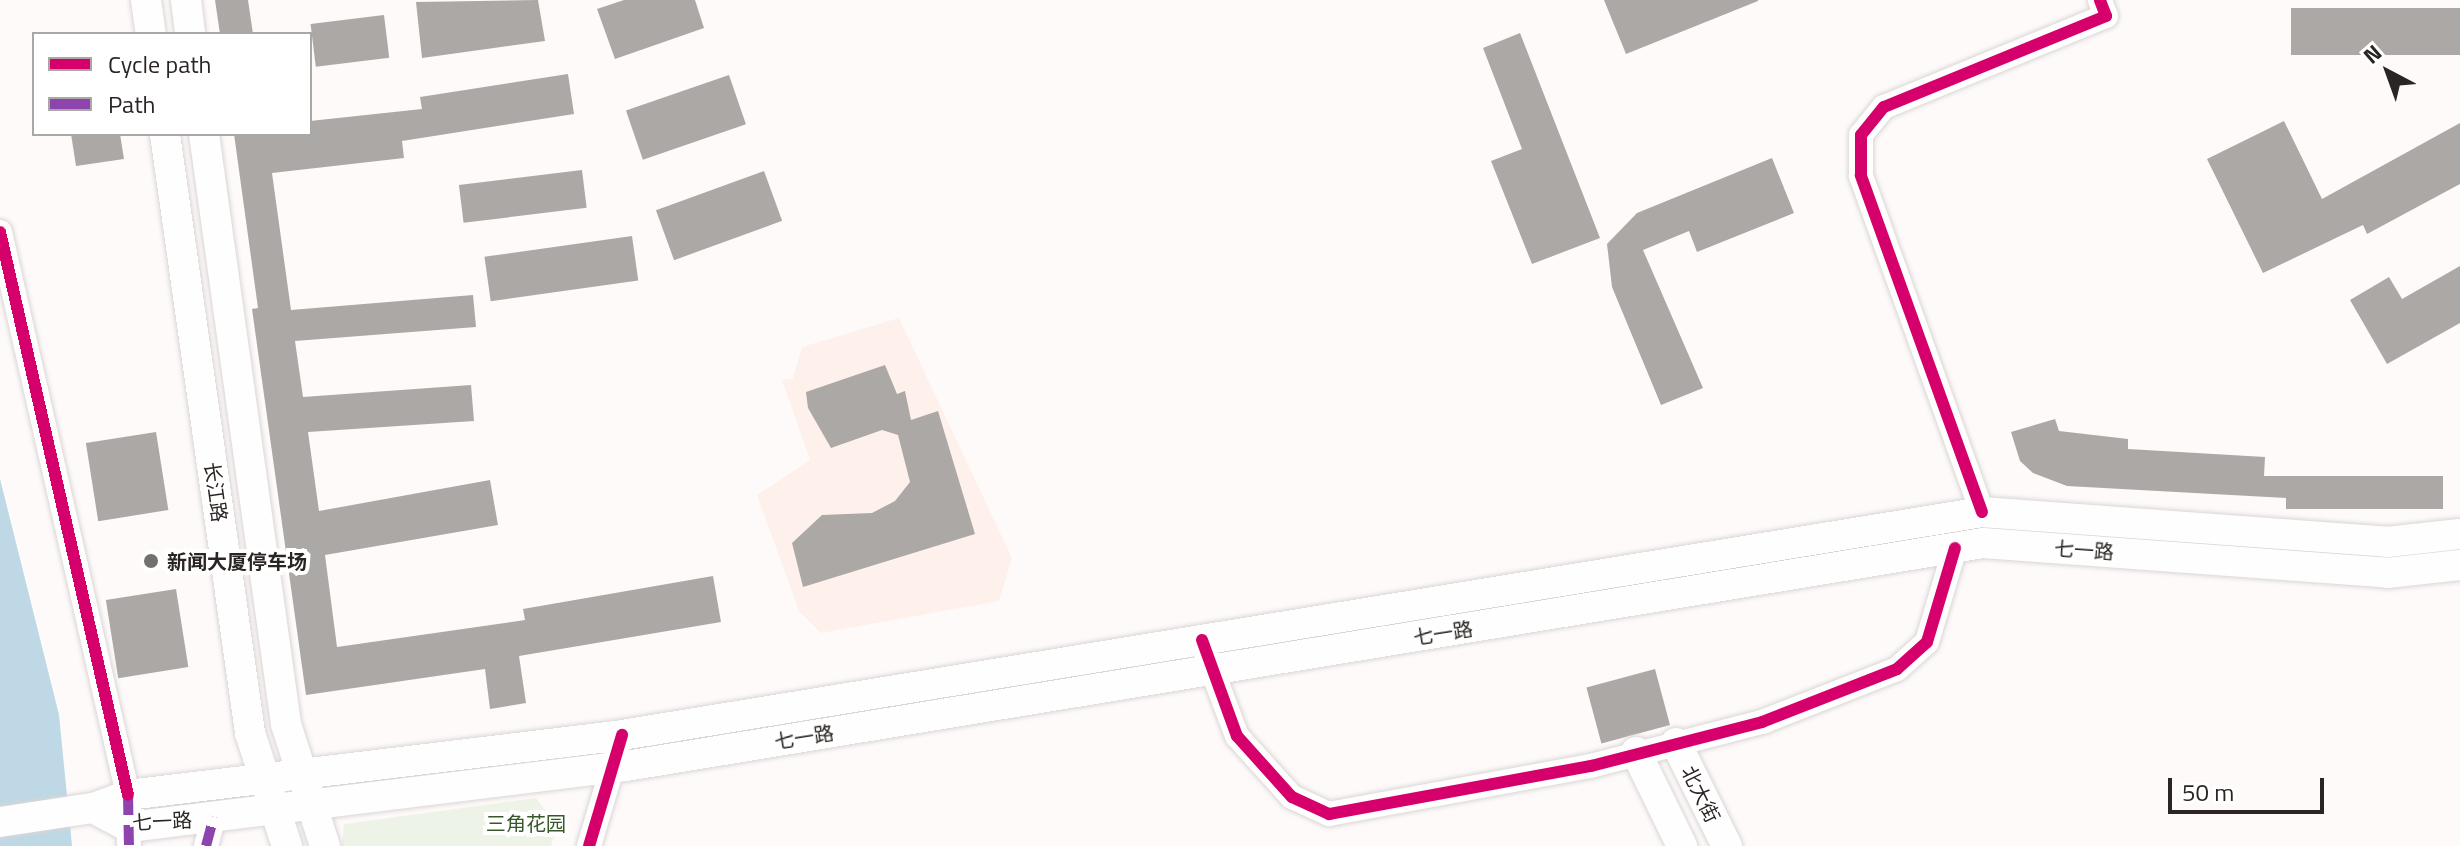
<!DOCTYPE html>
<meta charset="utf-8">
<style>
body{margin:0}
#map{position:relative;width:2460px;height:846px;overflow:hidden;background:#fdfaf9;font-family:"Titillium Web","Noto Sans SC",sans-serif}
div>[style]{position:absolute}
.built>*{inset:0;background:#fef1eb}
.green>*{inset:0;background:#edf4e7}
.water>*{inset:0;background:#bed8e5}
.building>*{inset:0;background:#aca8a6;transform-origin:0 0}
.roads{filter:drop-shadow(0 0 2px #dad6d5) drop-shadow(0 0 2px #dad6d5)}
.minor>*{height:24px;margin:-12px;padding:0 12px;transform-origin:12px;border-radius:12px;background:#fffefe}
.major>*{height:30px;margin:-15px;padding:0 15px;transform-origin:15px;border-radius:15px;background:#fffefe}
.quiet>*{height:10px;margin-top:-5px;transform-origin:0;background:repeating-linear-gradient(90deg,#8e44ad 0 20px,transparent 0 30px)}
.cycleway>*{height:12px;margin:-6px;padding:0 6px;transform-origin:6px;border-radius:6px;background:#d6006c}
.dots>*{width:22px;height:22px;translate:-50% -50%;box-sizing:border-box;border:4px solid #fff;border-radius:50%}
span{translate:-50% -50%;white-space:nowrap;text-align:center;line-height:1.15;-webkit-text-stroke:8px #fff;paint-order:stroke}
.street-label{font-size:20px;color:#2a2522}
.poi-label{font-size:20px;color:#2a2522;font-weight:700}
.left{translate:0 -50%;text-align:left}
.park-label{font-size:20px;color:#39582a}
.legend{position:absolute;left:32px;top:32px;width:280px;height:104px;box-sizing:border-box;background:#fff;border:2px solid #aaa8a7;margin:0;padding:10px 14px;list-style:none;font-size:24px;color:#2a2522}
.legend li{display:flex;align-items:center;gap:16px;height:40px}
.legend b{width:40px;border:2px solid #aaa8a7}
.north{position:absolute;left:2348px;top:32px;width:80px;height:80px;-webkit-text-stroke:6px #fff;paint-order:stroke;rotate:319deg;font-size:22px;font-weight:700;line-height:32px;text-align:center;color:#2a2522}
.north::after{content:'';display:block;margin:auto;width:28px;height:36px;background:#2a2522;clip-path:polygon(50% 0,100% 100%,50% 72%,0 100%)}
.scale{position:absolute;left:2168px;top:778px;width:156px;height:36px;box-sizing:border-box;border:4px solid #2a2522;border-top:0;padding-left:10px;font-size:24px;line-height:28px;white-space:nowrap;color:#2a2522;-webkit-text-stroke:6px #fff;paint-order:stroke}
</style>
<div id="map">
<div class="built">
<i style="clip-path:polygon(899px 318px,1012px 558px,999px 601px,821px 633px,799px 611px,757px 495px,810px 460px,782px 380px,793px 378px,802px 347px)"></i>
</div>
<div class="green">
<i style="clip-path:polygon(536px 798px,557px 826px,551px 846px,342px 846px,344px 824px)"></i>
</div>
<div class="water">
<i style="clip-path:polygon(0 479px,59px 715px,72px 846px,0 846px)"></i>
</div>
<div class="building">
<i style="clip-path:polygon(215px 0,248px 0,253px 34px,220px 34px)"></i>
<i style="clip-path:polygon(538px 0,545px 41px,422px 58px,416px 2px)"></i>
<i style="clip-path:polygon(624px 0,695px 0,704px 28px,615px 59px,597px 9px)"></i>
<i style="clip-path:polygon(1604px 0,1758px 0,1758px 1px,1626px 54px)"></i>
<i style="left:2460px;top:8px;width:47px;height:169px;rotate:90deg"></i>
<i style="left:384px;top:15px;width:43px;height:74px;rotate:83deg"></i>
<i style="clip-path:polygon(1520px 33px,1600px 238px,1532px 264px,1491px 161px,1522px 149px,1483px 48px)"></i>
<i style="clip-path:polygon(568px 74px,574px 114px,402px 141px,404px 158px,272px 173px,291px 310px,473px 295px,476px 327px,295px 341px,303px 397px,471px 385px,474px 421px,308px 432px,319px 511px,490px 480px,498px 525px,325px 555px,337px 647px,525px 620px,523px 609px,713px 576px,721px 622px,519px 656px,526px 703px,490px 709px,485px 669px,306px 695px,252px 309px,258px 308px,234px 134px,310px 134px,310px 121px,422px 109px,420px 97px)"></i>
<i style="left:729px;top:75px;width:52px;height:109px;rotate:71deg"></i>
<i style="clip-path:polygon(2284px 121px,2322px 199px,2460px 123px,2460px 184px,2367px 234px,2363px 225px,2263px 273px,2207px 159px)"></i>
<i style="clip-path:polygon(71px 134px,120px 134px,124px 159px,76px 166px)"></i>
<i style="clip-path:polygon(1772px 158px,1794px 213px,1697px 252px,1689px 231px,1643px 250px,1703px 388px,1661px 405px,1612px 287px,1607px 244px,1637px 213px)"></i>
<i style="left:582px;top:170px;width:38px;height:124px;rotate:83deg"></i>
<i style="left:764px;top:171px;width:53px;height:115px;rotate:70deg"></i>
<i style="left:632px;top:236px;width:45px;height:149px;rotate:82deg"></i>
<i style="clip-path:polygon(2460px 266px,2460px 323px,2387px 364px,2350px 300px,2389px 277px,2402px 299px)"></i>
<i style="clip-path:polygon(885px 365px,897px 394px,905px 391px,911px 420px,938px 411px,975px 534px,803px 587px,792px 543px,822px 515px,872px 513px,895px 501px,910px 482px,898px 435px,882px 430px,831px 448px,808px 408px,806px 392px)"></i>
<i style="clip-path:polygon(2055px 419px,2059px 431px,2128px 439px,2128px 449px,2265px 457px,2264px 476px,2443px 476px,2443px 509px,2286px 509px,2286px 498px,2067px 486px,2033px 473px,2020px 461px,2011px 432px)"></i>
<i style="left:156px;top:432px;width:79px;height:71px;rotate:81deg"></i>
<i style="left:176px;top:589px;width:79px;height:71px;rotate:81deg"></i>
<i style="left:1655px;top:669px;width:58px;height:71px;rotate:75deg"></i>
</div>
<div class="roads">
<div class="minor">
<i style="left:0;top:232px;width:577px;rotate:77.19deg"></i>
<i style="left:128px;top:795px;width:51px;rotate:88.9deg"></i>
<i style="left:1982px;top:512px;width:358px;rotate:-109.8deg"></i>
<i style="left:1861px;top:175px;width:40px;rotate:-90deg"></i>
<i style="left:1861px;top:135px;width:36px;rotate:-51deg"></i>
<i style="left:1884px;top:107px;width:240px;rotate:-22.3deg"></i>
<i style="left:2106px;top:16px;width:17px;rotate:-111deg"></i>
<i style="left:1206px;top:654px;width:88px;rotate:69.3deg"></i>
<i style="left:1237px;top:736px;width:82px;rotate:48deg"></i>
<i style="left:1292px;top:797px;width:41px;rotate:24.7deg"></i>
<i style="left:1329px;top:814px;width:266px;rotate:-10.4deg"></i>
<i style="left:1591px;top:766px;width:177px;rotate:-14.4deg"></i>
<i style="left:1762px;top:722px;width:145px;rotate:-21.4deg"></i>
<i style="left:1897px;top:669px;width:40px;rotate:-42deg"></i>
<i style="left:1927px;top:642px;width:98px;rotate:-73.4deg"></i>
<i style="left:206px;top:846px;width:30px;rotate:-75deg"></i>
<i style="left:589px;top:846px;width:98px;rotate:-73.4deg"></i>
</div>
<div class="major">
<i style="left:146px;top:0;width:34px;rotate:82deg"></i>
<i style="left:186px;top:0;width:34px;rotate:83deg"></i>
<i style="left:165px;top:134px;width:605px;rotate:81.92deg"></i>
<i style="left:250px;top:733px;width:119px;rotate:71.9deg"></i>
<i style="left:204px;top:134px;width:596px;rotate:82.09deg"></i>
<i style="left:286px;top:724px;width:128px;rotate:72.3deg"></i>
<i style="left:1676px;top:743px;width:115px;rotate:63.7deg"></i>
<i style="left:1636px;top:752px;width:105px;rotate:63.9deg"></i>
<i style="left:93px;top:808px;width:41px;rotate:27.8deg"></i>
<i style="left:129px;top:827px;width:501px;rotate:-7deg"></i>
<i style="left:626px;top:766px;width:1375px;rotate:-9.33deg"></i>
<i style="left:1983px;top:543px;width:405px;rotate:4.2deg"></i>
<i style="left:2387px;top:573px;width:73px;rotate:-6.3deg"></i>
<i style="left:0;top:822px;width:94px;rotate:-8.6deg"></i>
<i style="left:93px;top:808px;width:37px;rotate:-20deg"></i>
<i style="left:128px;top:795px;width:498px;rotate:-6.9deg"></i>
<i style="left:622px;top:735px;width:1378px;rotate:-9.31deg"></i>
<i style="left:1982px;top:512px;width:406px;rotate:4.2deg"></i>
<i style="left:2387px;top:542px;width:73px;rotate:-6.3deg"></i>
</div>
</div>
<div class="quiet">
<i style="left:128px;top:795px;width:51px;rotate:88.9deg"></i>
<i style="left:206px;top:846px;width:30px;rotate:-75deg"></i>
</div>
<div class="cycleway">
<i style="left:0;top:232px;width:577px;rotate:77.19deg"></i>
<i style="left:1982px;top:512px;width:358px;rotate:-109.8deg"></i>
<i style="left:1861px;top:175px;width:40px;rotate:-90deg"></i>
<i style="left:1861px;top:135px;width:36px;rotate:-51deg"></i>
<i style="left:1884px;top:107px;width:240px;rotate:-22.3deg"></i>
<i style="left:2106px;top:16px;width:17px;rotate:-111deg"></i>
<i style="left:1202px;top:640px;width:102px;rotate:70deg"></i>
<i style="left:1237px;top:736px;width:82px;rotate:48deg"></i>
<i style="left:1292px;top:797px;width:41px;rotate:24.7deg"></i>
<i style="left:1329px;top:814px;width:266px;rotate:-10.4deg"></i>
<i style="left:1591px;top:766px;width:177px;rotate:-14.4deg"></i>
<i style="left:1762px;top:722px;width:145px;rotate:-21.4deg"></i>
<i style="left:1897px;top:669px;width:40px;rotate:-42deg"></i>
<i style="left:1927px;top:642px;width:98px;rotate:-73.4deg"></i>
<i style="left:589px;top:846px;width:116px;rotate:-73.4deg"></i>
</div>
<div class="dots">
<i style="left:151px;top:561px;background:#74706d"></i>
</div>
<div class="street-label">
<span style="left:216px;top:492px;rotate:82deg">长江路</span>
<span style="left:2084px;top:550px;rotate:4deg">七一路</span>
<span style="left:1443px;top:633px;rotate:-9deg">七一路</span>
<span style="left:804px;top:737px;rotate:-9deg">七一路</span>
<span style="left:1701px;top:794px;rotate:64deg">北大街</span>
<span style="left:162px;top:821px;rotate:-3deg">七一路</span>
</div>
<div class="poi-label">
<span class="left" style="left:167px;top:561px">新闻大厦停车场</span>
</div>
<div class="park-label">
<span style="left:526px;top:823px">三角花园</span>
</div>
<ul class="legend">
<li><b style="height:10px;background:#d6006c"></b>Cycle path</li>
<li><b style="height:10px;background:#8e44ad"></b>Path</li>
</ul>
<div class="north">N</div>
<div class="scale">50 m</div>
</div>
